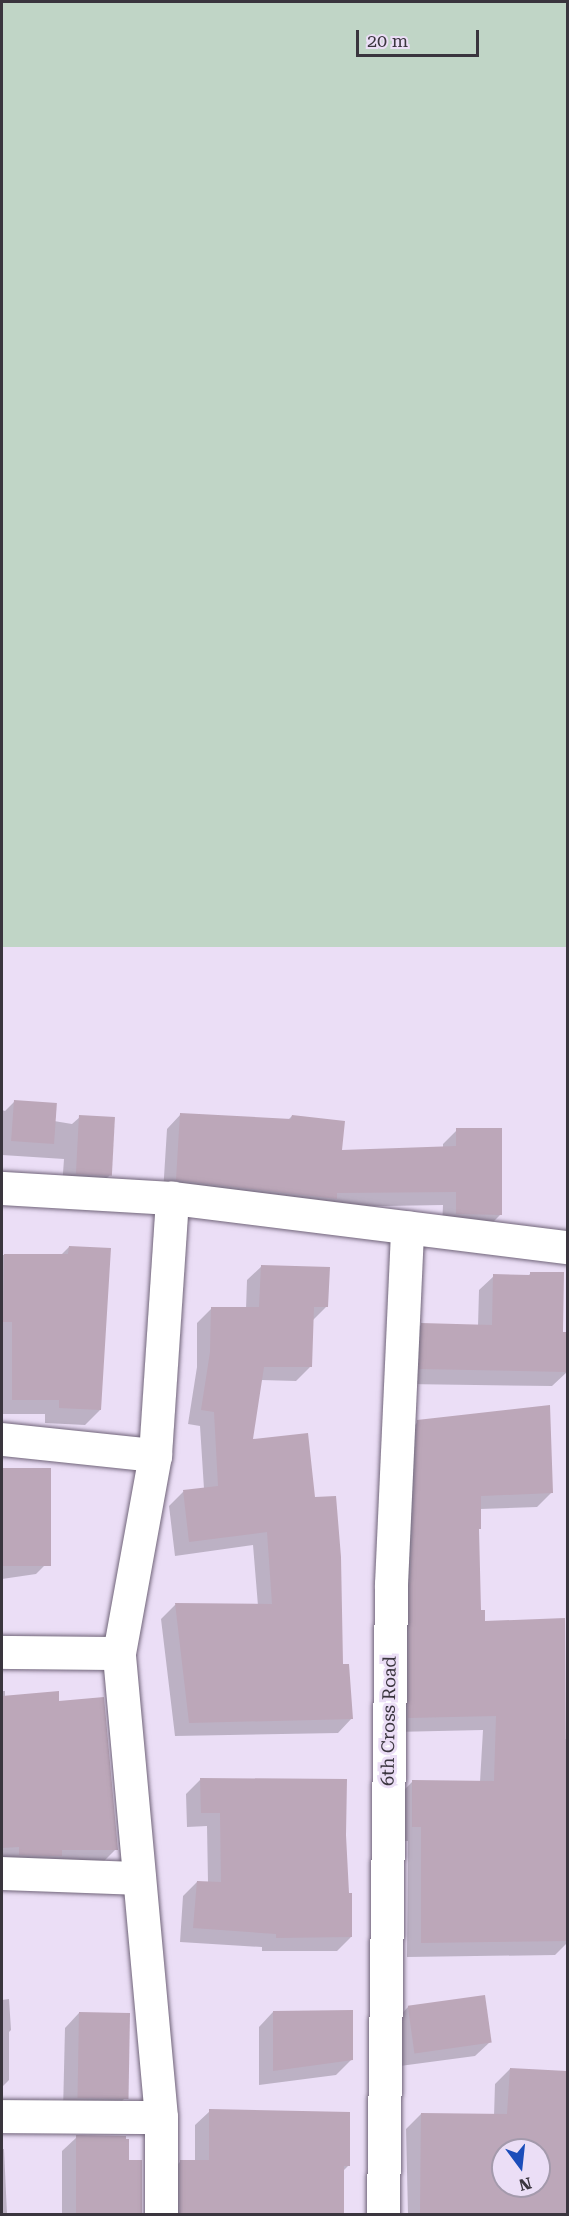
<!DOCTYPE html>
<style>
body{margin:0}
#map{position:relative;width:569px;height:2216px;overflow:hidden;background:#ebdef6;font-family:"Roboto Serif",serif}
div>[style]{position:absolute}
.green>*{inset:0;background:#c0d5c6;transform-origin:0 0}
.shadow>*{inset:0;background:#0003}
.building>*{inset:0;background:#bca7b9;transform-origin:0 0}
.roads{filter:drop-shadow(0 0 2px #706479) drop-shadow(0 0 2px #706479)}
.minor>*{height:33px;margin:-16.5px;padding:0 16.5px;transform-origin:16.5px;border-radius:16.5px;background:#fff}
span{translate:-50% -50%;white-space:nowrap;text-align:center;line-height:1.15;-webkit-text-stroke:6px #ebdef6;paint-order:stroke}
.street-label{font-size:18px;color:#3a353e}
.frame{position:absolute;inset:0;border:3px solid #3a353e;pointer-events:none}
.north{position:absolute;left:491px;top:2138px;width:60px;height:60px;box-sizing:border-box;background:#ebdef6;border:2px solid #a49aac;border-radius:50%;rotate:165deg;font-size:16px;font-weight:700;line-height:24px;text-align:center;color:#3a353e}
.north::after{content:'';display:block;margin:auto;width:21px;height:27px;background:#1b4dba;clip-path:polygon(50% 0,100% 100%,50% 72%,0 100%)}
.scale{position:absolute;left:356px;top:30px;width:123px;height:27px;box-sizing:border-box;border:3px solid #3a353e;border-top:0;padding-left:8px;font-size:18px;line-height:21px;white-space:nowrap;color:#3a353e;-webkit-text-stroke:4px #ebdef6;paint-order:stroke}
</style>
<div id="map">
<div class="green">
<i style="left:2px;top:2px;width:565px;height:945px"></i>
</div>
<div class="shadow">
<i style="clip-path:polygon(14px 1102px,54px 1121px,72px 1124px,80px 1117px,110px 1175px,96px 1189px,62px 1187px,64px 1159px,2px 1155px,2px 1110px,5px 1111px)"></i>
<i style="clip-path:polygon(181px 1114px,288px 1120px,292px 1116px,340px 1152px,443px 1148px,443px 1144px,457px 1130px,501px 1214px,487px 1228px,442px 1228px,443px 1205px,327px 1207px,163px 1193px,167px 1129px)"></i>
<i style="clip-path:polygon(69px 1247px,100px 1410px,85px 1425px,45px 1423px,45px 1414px,2px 1414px,2px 1255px,61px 1255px)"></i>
<i style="clip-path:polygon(262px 1266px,326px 1307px,312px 1321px,310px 1367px,296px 1381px,261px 1380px,251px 1440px,314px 1499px,352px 1718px,338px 1733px,175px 1736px,161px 1619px,175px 1605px,258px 1606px,253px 1545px,175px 1556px,169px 1506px,183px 1492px,204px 1489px,200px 1426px,188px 1424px,197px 1367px,197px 1323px,212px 1308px,246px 1309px,247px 1280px)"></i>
<i style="clip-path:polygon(531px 1273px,561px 1334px,566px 1334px,567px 1372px,552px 1386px,405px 1384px,407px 1339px,422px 1324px,478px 1326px,479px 1290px,494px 1276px,527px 1277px)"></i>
<i style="clip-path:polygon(418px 1422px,552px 1492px,537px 1507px,480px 1509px,477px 1531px,480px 1612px,483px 1622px,564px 1739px,568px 1739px,565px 1791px,568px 1791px,568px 1942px,555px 1955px,407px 1957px,408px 1841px,398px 1841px,398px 1796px,413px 1781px,480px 1782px,483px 1730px,394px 1732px,403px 1436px)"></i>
<i style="clip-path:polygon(49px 1469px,51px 1559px,36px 1574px,2px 1579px,2px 1470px)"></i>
<i style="clip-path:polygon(2px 1691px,5px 1691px,5px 1697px,58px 1703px,116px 1849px,102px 1863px,2px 1861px)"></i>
<i style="clip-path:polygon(200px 1780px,344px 1835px,351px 1937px,337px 1951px,262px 1951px,262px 1947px,180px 1942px,183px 1896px,197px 1882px,208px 1883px,207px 1826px,187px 1827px,186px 1794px)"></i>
<i style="clip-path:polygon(9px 1999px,11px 2030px,9px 2032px,9px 2080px,2px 2087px,2px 2000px)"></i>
<i style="clip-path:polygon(408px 2007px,490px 2042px,475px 2056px,400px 2066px,394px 2022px)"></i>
<i style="clip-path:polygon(273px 2012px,351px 2060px,336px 2075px,259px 2085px,259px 2027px)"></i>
<i style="clip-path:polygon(79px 2013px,126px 2097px,111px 2112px,63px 2112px,65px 2028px)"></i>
<i style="clip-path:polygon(evenodd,510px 2069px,568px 2072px,568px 2214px,408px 2214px,406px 2129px,421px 2114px,494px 2116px,495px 2084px,510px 2069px,503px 2150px,539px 2150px,539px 2186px,503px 2186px,503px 2150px)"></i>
<i style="clip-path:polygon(210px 2111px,348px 2166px,343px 2171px,342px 2214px,166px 2214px,166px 2176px,180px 2162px,195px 2162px,195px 2125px)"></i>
<i style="clip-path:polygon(77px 2137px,127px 2161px,141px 2206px,132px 2214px,62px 2214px,62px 2151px)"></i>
<i style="clip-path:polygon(2px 2149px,4px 2149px,7px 2214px,2px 2214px)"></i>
</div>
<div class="building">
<i style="left:14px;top:1100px;width:43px;height:41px;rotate:4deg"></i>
<i style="clip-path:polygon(180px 1113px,291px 1119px,292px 1115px,345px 1121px,342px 1150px,456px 1146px,456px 1128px,502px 1128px,502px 1215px,456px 1214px,456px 1192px,337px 1193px,337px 1199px,176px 1180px)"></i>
<i style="left:79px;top:1115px;width:36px;height:59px;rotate:3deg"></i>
<i style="clip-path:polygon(69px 1246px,111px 1248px,101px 1410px,59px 1408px,59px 1400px,12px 1400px,12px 1322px,3px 1322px,4px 1254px,68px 1254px)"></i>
<i style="clip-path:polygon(261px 1265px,330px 1267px,328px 1307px,314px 1307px,312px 1367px,264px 1367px,253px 1439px,308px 1433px,315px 1497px,336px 1496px,341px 1557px,343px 1664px,349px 1664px,353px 1719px,189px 1723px,175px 1603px,272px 1604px,267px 1532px,189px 1542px,183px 1490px,218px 1486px,214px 1412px,201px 1410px,210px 1352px,211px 1307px,259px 1307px)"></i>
<i style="clip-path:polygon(530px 1272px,564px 1272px,563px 1332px,567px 1332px,567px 1372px,419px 1369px,421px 1323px,492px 1325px,493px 1274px,530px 1275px)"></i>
<i style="clip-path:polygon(550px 1405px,553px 1493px,481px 1496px,481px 1529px,479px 1529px,481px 1610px,485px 1610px,485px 1621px,565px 1618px,567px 1941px,421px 1943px,421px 1827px,412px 1827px,412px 1780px,494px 1781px,496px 1716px,408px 1718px,410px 1585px,417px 1420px)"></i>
<i style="left:2px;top:1468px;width:49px;height:98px"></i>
<i style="clip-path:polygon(59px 1691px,59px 1701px,104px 1697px,118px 1850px,62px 1850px,62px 1856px,49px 1856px,19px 1855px,19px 1847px,2px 1848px,2px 1696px)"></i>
<i style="clip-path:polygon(200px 1778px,347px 1779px,346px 1835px,349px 1893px,352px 1893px,352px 1937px,276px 1938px,276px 1934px,193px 1928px,197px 1881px,221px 1882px,220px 1813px,201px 1813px)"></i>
<i style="left:485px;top:1995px;width:48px;height:78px;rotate:82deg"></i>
<i style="clip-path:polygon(353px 2010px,353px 2060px,273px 2071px,273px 2011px)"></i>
<i style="left:79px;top:2012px;width:51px;height:86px;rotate:1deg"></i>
<i style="clip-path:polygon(evenodd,510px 2068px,567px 2071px,567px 2214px,420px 2214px,421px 2113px,507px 2114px,510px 2068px,503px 2150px,539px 2150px,539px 2186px,503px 2186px,503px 2150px)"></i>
<i style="clip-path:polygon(209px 2109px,350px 2112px,350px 2166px,344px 2166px,344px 2214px,180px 2214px,180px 2160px,209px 2160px)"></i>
<i style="clip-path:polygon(76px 2135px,126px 2136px,126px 2139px,129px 2139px,129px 2160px,142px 2160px,142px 2214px,76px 2214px)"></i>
</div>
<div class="roads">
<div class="minor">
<i style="left:2px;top:1188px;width:170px;rotate:3.4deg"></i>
<i style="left:172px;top:1198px;width:399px;rotate:7.1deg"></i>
<i style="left:2px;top:1439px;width:154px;rotate:6deg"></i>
<i style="left:2px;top:1652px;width:117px;rotate:0.5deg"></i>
<i style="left:2px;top:1873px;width:137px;rotate:2.1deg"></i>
<i style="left:2px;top:2116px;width:159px;rotate:0.4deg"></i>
<i style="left:161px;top:2214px;width:97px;rotate:-90deg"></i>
<i style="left:161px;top:2117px;width:466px;rotate:-95.2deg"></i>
<i style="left:119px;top:1653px;width:201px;rotate:-79.7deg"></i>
<i style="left:155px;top:1455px;width:258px;rotate:-86.2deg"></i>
<i style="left:383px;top:2214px;width:630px;rotate:-89.27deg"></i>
<i style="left:391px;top:1584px;width:357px;rotate:-87.4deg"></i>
</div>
</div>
<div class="street-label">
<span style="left:389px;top:1721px;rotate:-89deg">6th Cross Road</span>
</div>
<div class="frame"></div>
<div class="north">N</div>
<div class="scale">20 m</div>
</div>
